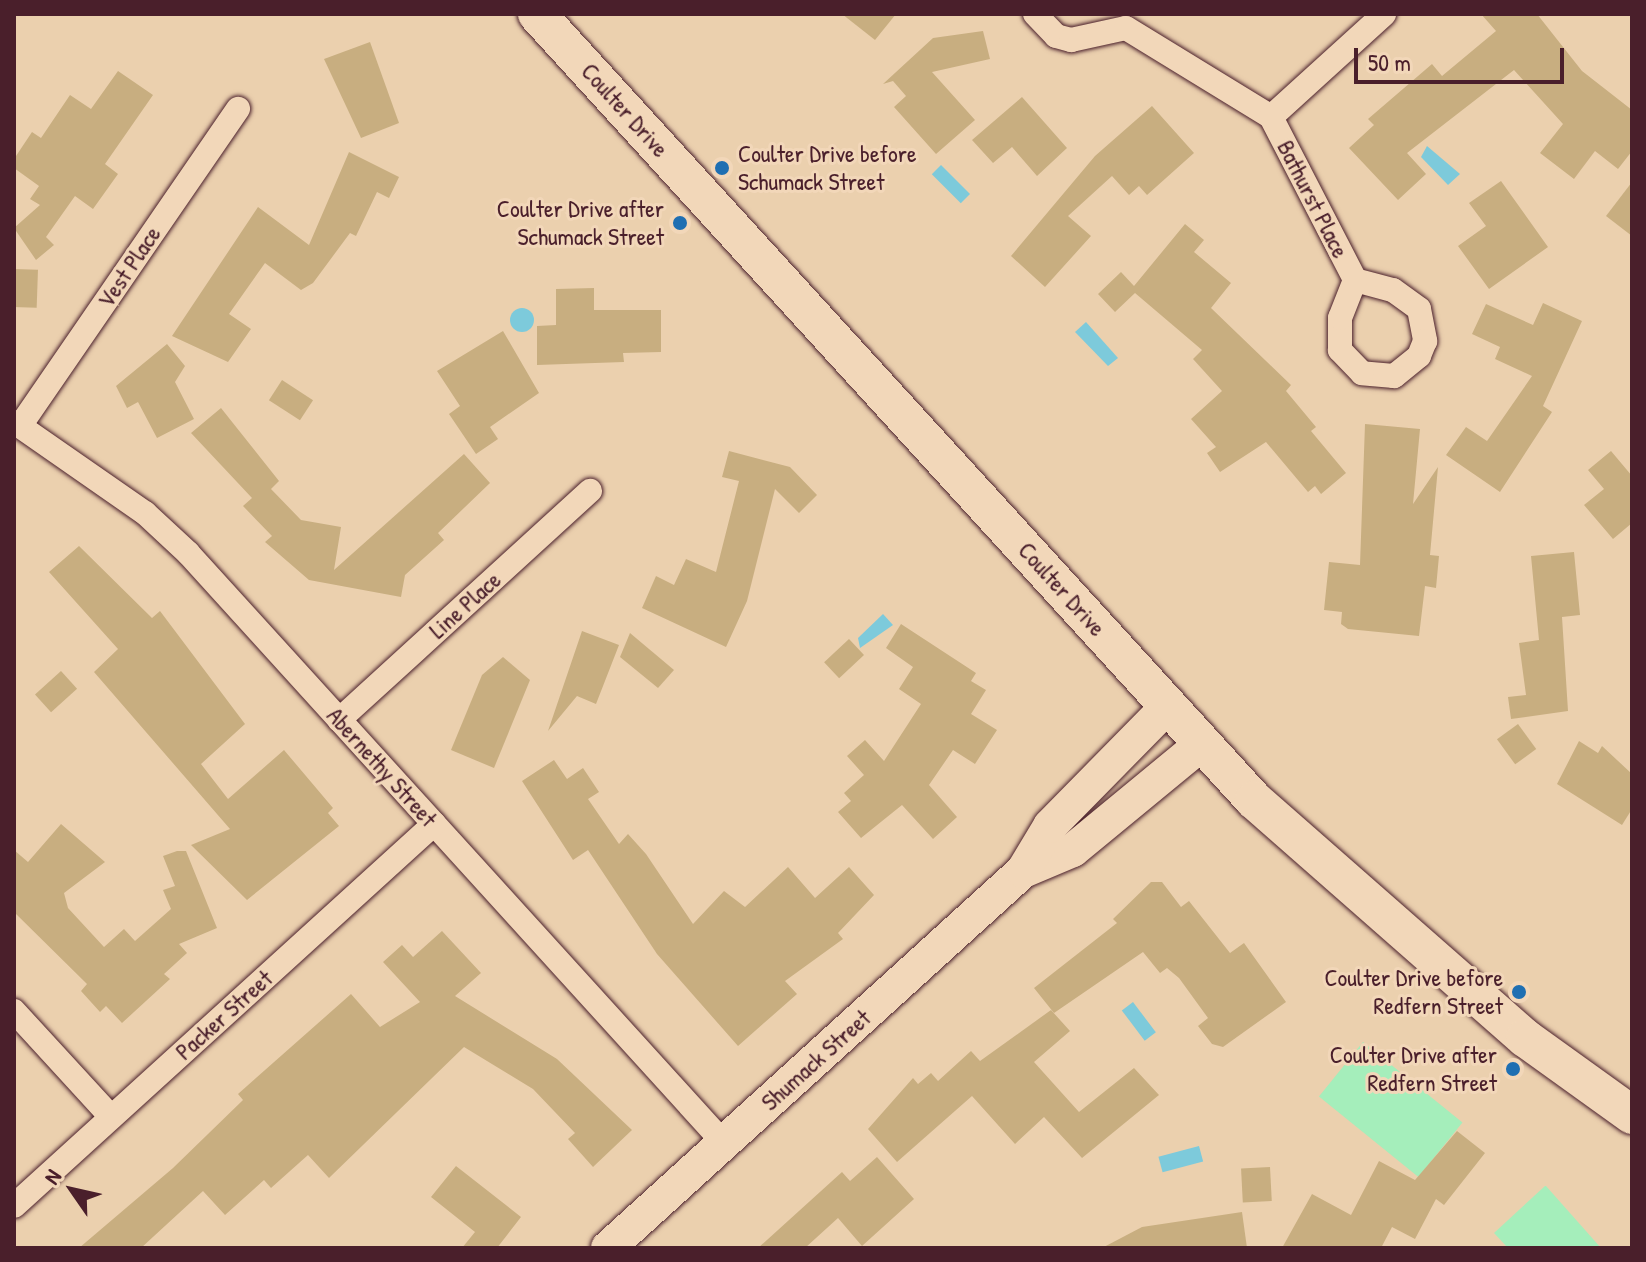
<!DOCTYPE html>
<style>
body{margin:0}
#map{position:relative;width:1646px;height:1262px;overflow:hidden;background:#ebd0ae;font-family:"Patrick Hand",sans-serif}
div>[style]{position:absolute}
.green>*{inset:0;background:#a5eebb;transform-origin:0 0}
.water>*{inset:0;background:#7dcadb;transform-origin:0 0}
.round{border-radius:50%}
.building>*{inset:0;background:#c8ae80;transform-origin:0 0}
.roads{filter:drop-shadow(0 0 2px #4a1f2b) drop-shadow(0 0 2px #4a1f2b)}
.street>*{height:24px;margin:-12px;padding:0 12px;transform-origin:12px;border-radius:12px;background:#f2d7b9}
.secondary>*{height:34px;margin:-17px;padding:0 17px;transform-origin:17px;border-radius:17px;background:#f2d7b9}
.primary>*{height:38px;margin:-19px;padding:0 19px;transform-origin:19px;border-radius:19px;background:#f2d7b9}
.dots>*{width:22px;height:22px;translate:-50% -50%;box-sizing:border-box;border:4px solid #f2d7b9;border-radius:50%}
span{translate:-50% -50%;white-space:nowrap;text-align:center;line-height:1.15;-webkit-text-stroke:6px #f2d7b9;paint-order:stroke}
.street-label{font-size:24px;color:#4a1f2b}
.poi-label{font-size:24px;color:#4a1f2b}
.left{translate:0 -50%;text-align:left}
.right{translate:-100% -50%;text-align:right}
.frame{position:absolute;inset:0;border:16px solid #4a1f2b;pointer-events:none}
.north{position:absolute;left:32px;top:1150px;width:80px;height:80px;-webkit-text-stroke:6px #f2d7b9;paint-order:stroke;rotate:304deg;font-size:22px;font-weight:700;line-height:32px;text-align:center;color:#4a1f2b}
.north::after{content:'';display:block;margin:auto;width:28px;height:36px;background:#4a1f2b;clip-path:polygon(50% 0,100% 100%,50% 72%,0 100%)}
.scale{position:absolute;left:1354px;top:48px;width:210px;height:36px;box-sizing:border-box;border:4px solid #4a1f2b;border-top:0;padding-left:10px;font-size:24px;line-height:28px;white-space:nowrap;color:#4a1f2b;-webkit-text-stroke:6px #f2d7b9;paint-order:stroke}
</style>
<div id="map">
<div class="green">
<i style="left:1363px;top:1042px;width:128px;height:70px;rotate:39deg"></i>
<i style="clip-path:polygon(1545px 1186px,1546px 1186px,1601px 1248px,1508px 1248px,1494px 1233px)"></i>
</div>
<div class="water">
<i style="clip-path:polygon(1427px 146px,1460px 174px,1448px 185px,1421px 157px)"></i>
<i style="left:941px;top:165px;width:41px;height:13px;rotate:45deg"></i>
<i class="round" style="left:510px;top:308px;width:24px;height:24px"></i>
<i style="clip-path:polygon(1086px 322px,1118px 358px,1108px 366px,1075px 332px)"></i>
<i style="clip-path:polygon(883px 614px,893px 625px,860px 648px,858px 638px)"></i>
<i style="left:1133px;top:1002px;width:38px;height:14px;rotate:53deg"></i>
<i style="left:1199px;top:1146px;width:16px;height:42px;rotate:75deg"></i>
</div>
<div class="building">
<i style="clip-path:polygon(842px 14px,896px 14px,875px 40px)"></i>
<i style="clip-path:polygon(1481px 14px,1537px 14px,1582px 71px,1632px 110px,1632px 151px,1618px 169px,1595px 151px,1574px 179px,1540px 153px,1563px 124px,1514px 70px,1407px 153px,1426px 174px,1398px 200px,1349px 148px,1374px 125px,1368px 119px,1432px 64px,1442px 76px,1496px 31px)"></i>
<i style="clip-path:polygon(983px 31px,990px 59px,932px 72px,975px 120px,936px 154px,894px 107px,906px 96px,893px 81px,883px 84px,933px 38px)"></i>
<i style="clip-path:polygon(370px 42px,399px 123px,361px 138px,324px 59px)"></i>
<i style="clip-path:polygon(118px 71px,153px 95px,105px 164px,118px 174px,93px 209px,75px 196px,46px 237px,54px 245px,36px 260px,14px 228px,40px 205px,30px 199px,39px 186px,14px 168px,14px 159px,32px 132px,41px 138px,70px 95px,91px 109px)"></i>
<i style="clip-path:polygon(1022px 97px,1067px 148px,1037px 176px,1012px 147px,993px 163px,972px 140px)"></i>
<i style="clip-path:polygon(1152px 106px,1194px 153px,1147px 195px,1139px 186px,1129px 195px,1112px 176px,1068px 216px,1091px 236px,1045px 287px,1011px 256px,1095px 156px)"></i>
<i style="clip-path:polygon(349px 152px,399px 177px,389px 198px,377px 192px,356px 236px,350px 233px,313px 283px,301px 290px,265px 263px,229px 314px,251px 329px,228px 362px,172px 336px,258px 207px,309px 245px)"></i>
<i style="clip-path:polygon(1501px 181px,1548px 247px,1489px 289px,1458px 246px,1486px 226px,1469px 203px)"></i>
<i style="clip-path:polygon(1632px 182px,1632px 236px,1606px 216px)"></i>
<i style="clip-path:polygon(1185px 224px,1204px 240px,1194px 252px,1231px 283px,1211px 308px,1291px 385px,1286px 391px,1316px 427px,1311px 431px,1346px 473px,1321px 494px,1315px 486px,1308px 492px,1266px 442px,1220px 472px,1207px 453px,1216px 447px,1191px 419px,1222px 391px,1193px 359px,1202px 350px,1135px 293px,1115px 312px,1098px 294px,1121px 272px,1134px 286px)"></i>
<i style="left:14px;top:269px;width:24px;height:38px;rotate:2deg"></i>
<i style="clip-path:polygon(594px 288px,594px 310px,661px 310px,661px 352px,623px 353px,624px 362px,537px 365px,537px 326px,556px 325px,556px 289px)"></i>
<i style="clip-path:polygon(1543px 303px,1582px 321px,1543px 406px,1552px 412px,1500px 492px,1446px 455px,1466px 427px,1487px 441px,1532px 376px,1495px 359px,1500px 347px,1472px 334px,1486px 304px,1533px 325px)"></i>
<i style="clip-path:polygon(503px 331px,539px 393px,490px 427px,498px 439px,476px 454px,449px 414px,460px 406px,437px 371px)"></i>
<i style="clip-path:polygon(167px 344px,185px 366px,175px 382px,194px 419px,157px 438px,138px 402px,127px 408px,116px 386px)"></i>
<i style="left:282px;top:380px;width:37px;height:24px;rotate:33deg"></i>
<i style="clip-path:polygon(221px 408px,279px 481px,271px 489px,301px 520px,341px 527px,334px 570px,464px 454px,490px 483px,438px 533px,444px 540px,405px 575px,401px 597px,309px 580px,265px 542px,272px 536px,243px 506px,252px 498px,191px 433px)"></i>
<i style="clip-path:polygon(1365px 424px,1420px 429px,1413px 504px,1438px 467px,1430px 555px,1439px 556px,1436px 588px,1425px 586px,1419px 636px,1348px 629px,1341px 624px,1342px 612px,1324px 610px,1329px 562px,1360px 565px)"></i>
<i style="clip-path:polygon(729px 451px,790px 467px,817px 495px,799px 513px,775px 489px,747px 601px,726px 647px,642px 608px,656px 576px,674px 585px,686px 559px,716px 572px,739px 481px,722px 477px)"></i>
<i style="clip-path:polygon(1611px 451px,1632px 476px,1632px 523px,1613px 539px,1584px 505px,1604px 489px,1588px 470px)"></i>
<i style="clip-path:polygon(79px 546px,152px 618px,160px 611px,245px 724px,201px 764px,228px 799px,284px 750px,333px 808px,328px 813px,339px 826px,247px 900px,191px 845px,230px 829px,94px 672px,118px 649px,49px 572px)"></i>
<i style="clip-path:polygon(1574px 552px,1580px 615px,1562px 617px,1568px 711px,1511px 719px,1508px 697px,1526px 695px,1519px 643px,1539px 640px,1531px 556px)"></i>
<i style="clip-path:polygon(901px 624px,976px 673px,971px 681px,986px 690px,971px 714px,997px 730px,975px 764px,953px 750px,929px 785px,957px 817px,933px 839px,902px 805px,861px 838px,838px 812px,851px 801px,844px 793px,864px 775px,847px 756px,865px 740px,884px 761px,921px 704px,899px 689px,913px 667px,886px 648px)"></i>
<i style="clip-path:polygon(582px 631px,619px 645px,596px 704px,577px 696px,548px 731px)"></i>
<i style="clip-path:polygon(630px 633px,674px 670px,658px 688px,620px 657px)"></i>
<i style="left:849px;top:639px;width:22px;height:34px;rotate:47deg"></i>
<i style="clip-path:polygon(503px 657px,530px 680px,494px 768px,451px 750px,482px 675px)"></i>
<i style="left:61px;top:671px;width:24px;height:35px;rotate:48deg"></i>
<i style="left:1518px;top:724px;width:31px;height:26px;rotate:54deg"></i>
<i style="clip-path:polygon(1579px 741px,1598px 753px,1602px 746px,1632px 774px,1632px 809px,1622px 825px,1557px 784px)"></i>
<i style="clip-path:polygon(554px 760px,567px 779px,583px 768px,599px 792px,588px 799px,619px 844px,628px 834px,646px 854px,693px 924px,724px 891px,745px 907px,788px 867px,815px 898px,849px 867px,874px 895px,838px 933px,843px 939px,785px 981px,797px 994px,738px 1046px,657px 954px,588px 850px,573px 860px,522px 781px)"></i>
<i style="clip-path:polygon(61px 824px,105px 862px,64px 893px,68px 908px,104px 947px,124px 929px,135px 941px,171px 909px,163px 890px,175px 886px,163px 856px,177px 851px,186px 851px,217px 928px,179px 944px,187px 953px,164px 974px,170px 979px,122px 1023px,106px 1006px,100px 1012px,81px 991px,87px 984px,14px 912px,14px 850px,28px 862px)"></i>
<i style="clip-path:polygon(1151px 882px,1162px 882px,1181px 907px,1189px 901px,1230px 953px,1244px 943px,1286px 1002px,1223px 1047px,1212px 1044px,1198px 1026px,1208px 1018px,1179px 978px,1167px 968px,1160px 973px,1143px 952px,1054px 1013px,1034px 988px,1117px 923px,1113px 919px)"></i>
<i style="clip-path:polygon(442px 931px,481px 973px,455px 996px,557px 1059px,632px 1130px,593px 1167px,568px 1139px,575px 1133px,533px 1089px,464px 1047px,329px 1178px,308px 1155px,271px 1188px,264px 1180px,225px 1215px,203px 1191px,141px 1248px,79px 1248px,173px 1168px,243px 1100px,238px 1094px,351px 994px,380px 1027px,420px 1002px,383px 962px,402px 945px,413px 957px)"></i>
<i style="clip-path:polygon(1051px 1010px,1070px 1031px,1034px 1062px,1079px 1112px,1134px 1068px,1159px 1095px,1082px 1158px,1044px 1117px,1015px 1144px,972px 1096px,897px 1162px,868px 1129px,913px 1078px,918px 1084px,931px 1073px,938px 1081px,971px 1051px,980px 1061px)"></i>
<i style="clip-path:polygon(1457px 1131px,1485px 1153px,1444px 1205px,1436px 1199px,1415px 1239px,1392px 1227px,1381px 1248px,1282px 1248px,1312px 1194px,1351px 1215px,1379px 1161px,1415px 1180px)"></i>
<i style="clip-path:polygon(877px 1157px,914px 1199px,862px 1246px,838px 1218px,805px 1248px,758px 1248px,842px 1172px,850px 1181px)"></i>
<i style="clip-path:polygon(456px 1166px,521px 1217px,497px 1248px,462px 1248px,475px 1232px,431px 1197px)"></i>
<i style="left:1270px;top:1167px;width:34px;height:29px;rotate:87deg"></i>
<i style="clip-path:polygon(1242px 1212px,1247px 1248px,1102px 1248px,1142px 1227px)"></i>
</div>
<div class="roads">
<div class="street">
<i style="left:1035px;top:14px;width:30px;rotate:46deg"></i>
<i style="left:1056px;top:36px;width:16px;rotate:15deg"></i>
<i style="left:1071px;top:40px;width:56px;rotate:-12.3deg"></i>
<i style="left:1126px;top:28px;width:170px;rotate:31.5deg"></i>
<i style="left:1271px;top:117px;width:153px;rotate:-42.3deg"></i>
<i style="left:1271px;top:117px;width:183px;rotate:62.7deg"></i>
<i style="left:1355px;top:280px;width:39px;rotate:15deg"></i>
<i style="left:1393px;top:290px;width:32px;rotate:36deg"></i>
<i style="left:1419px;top:309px;width:33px;rotate:79deg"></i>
<i style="left:1425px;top:341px;width:16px;rotate:112deg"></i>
<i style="left:1419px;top:356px;width:32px;rotate:141deg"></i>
<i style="left:1394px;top:376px;width:32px;rotate:-175deg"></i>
<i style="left:1362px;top:373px;width:32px;rotate:-134deg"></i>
<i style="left:1340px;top:350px;width:32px;rotate:-90deg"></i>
<i style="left:1340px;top:318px;width:41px;rotate:-68.5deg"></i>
<i style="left:14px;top:422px;width:160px;rotate:34.8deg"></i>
<i style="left:145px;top:513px;width:59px;rotate:42.9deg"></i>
<i style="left:188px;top:553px;width:797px;rotate:47.75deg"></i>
<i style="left:20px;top:426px;width:385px;rotate:-55.5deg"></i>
<i style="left:339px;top:720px;width:340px;rotate:-42.4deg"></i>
<i style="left:14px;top:1011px;width:144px;rotate:47.5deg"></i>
<i style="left:14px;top:1206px;width:568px;rotate:-42.29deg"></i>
</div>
<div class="secondary">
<i style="left:1023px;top:871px;width:54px;rotate:-22.8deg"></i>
<i style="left:1073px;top:850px;width:168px;rotate:-39.5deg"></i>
<i style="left:608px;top:1248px;width:561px;rotate:-42.25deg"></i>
<i style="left:1023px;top:871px;width:52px;rotate:-59deg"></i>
<i style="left:1050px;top:826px;width:170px;rotate:-45.5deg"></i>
</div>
<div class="primary">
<i style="left:537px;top:14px;width:1064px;rotate:47.63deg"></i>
<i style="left:1254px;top:800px;width:361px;rotate:41.3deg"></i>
<i style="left:1525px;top:1038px;width:132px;rotate:35.7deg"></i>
</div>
</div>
<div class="dots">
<i style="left:722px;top:168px;background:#1f6fb2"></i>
<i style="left:680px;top:223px;background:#1f6fb2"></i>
<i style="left:1519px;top:992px;background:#1f6fb2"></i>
<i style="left:1513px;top:1069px;background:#1f6fb2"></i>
</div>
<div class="street-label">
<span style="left:625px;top:110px;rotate:48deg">Coulter Drive</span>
<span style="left:1313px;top:199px;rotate:63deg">Bathurst Place</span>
<span style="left:129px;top:267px;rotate:-56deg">Vest Place</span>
<span style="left:1062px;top:589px;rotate:48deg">Coulter Drive</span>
<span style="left:465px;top:605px;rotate:-42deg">Line Place</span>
<span style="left:382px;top:767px;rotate:48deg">Abernethy Street</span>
<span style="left:224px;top:1015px;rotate:-42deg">Packer Street</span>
<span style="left:816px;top:1060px;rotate:-42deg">Shumack Street</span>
</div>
<div class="poi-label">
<span class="left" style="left:738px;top:168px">Coulter Drive before<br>Schumack Street</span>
<span class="right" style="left:664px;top:223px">Coulter Drive after<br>Schumack Street</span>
<span class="right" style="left:1503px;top:992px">Coulter Drive before<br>Redfern Street</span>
<span class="right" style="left:1497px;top:1069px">Coulter Drive after<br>Redfern Street</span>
</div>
<div class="frame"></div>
<div class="north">N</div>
<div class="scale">50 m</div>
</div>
